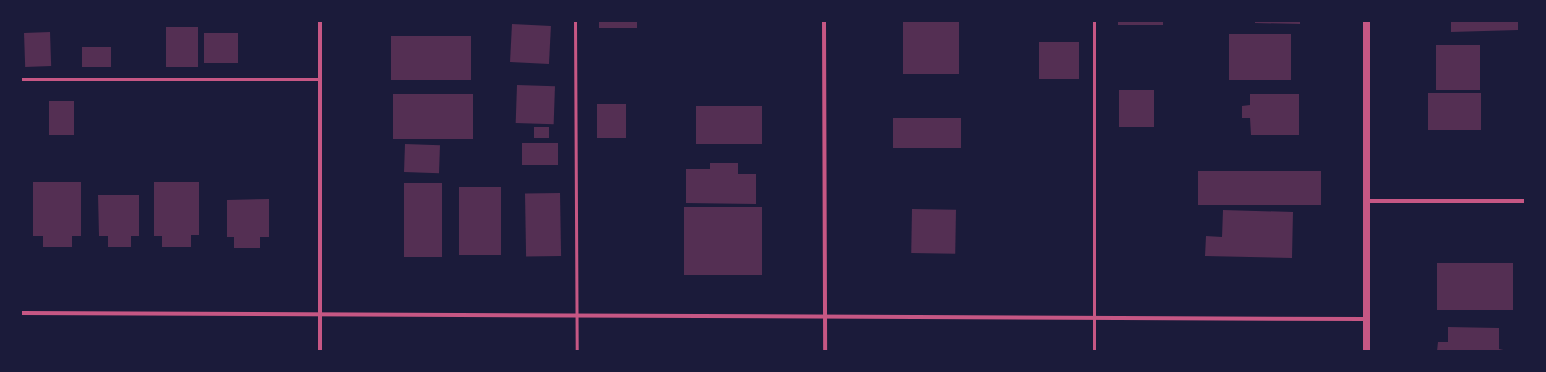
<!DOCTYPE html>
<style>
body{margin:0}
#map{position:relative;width:1546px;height:372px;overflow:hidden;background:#1b1b3a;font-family:"Open Sans",sans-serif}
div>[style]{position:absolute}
.building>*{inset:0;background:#542f53;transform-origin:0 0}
.service>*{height:3px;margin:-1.5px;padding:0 1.5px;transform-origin:1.5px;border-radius:1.5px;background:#c65784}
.minor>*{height:4px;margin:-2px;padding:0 2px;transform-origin:2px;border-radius:2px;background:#c65784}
.tertiary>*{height:7px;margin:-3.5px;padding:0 3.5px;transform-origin:3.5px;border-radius:3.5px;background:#c65784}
span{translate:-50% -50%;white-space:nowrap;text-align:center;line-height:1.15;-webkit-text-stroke:3px #1b1b3a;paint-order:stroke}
.frame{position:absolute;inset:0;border:22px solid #1b1b3a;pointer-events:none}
</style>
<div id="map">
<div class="building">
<i style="left:599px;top:21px;width:38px;height:7px"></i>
<i style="left:903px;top:21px;width:56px;height:53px"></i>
<i style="left:1118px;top:21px;width:45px;height:4px"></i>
<i style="clip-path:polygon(1255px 21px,1300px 21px,1300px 24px,1255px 23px)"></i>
<i style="clip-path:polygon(1451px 21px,1518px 21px,1518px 30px,1451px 32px)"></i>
<i style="left:512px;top:24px;width:39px;height:38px;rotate:3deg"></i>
<i style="left:166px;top:27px;width:32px;height:40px"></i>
<i style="left:50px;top:32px;width:34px;height:26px;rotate:88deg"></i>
<i style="left:204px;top:33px;width:34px;height:30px"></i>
<i style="left:1229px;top:34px;width:62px;height:46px"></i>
<i style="left:391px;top:36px;width:80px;height:44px"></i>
<i style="left:1039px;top:42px;width:40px;height:37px"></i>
<i style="left:1480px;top:45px;width:45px;height:44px;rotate:90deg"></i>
<i style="left:82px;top:47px;width:29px;height:20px"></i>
<i style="left:517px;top:85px;width:38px;height:38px;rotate:2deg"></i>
<i style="left:1119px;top:90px;width:35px;height:37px"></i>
<i style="left:1428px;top:93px;width:53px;height:37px"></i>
<i style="left:393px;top:94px;width:80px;height:45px"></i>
<i style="clip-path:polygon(1250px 94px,1299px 94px,1299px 135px,1251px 135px,1250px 118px,1242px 118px,1242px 106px,1250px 105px)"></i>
<i style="left:49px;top:101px;width:25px;height:34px"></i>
<i style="left:597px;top:104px;width:29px;height:34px"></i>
<i style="left:762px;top:106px;width:38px;height:66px;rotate:90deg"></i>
<i style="left:893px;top:118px;width:68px;height:30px"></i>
<i style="left:534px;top:127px;width:15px;height:11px"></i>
<i style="left:522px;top:143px;width:36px;height:22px"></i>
<i style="left:405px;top:144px;width:35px;height:28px;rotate:2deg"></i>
<i style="clip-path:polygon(710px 163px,738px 163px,738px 174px,756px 174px,756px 204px,686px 203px,686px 169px,710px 169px)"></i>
<i style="left:1198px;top:171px;width:123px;height:34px"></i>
<i style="left:21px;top:181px;width:1px;height:56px"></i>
<i style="clip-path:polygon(33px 182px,81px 182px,81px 236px,72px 236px,72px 247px,43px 247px,43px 236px,33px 236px)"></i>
<i style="clip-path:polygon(154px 182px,199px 182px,199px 235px,191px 235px,191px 247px,162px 247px,162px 236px,154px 236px)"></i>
<i style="left:404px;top:183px;width:38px;height:74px"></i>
<i style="left:459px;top:187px;width:42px;height:68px"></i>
<i style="left:560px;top:193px;width:63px;height:35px;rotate:89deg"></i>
<i style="clip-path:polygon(98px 195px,139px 195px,139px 236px,131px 236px,131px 247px,108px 247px,108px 236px,99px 236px)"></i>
<i style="clip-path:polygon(269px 199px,269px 237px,260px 237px,260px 248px,234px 248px,234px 237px,227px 237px,227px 200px)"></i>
<i style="left:684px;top:207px;width:78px;height:68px"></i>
<i style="left:912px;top:209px;width:44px;height:44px;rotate:1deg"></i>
<i style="clip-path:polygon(1223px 210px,1293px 212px,1292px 258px,1205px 256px,1206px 236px,1222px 237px)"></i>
<i style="left:1513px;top:263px;width:47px;height:76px;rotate:90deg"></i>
<i style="clip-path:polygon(1448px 327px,1499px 328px,1499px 349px,1508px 351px,1437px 351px,1438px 342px,1448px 342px)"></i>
</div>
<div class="service">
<i style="left:575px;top:21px;width:330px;rotate:89.7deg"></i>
<i style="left:21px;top:79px;width:298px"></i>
<i style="left:1094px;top:351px;width:330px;rotate:-90deg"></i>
</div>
<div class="minor">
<i style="left:320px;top:21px;width:330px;rotate:90deg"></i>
<i style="left:824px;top:21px;width:330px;rotate:89.8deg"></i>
<i style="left:1366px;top:201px;width:159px"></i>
<i style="left:21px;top:313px;width:1345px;rotate:0.26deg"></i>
</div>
<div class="tertiary">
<i style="left:1366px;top:21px;width:330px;rotate:90deg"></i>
</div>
<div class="frame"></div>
</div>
